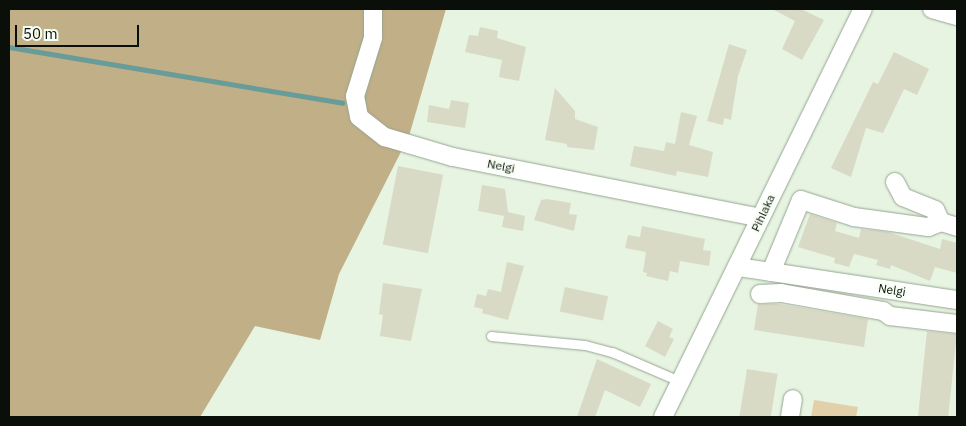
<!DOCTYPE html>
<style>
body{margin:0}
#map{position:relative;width:966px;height:426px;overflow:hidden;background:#e6f4e1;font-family:"IBM Plex Sans",sans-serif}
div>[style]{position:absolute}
.green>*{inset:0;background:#e1d0aa}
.forest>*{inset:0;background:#c0af87}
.stream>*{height:5px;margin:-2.5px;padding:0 2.5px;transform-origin:2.5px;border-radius:2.5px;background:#679c98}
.building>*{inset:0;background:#d8dac6;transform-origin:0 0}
.roads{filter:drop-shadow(0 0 1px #97a493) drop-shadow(0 0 1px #97a493)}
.lane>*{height:9px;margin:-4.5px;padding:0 4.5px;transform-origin:4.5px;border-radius:4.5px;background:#fff}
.street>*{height:18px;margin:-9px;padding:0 9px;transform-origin:9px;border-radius:9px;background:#fff}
span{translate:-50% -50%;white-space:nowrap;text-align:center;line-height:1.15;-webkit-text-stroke:5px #f7fff4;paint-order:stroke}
.street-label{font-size:12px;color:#0b0f09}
.frame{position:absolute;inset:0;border:10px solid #0b0f09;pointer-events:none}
.scale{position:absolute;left:15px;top:25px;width:124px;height:22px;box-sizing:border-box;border:2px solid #0b0f09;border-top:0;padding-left:6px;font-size:15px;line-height:18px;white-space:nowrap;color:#0b0f09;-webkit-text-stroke:4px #f7fff4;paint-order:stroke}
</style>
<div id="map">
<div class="green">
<i style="clip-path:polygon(814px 400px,858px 407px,856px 417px,811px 417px)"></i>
</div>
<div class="forest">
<i style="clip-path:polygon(9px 9px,446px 9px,409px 136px,339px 274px,320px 340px,255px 326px,200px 417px,9px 417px)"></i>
</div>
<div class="stream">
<i style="left:9px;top:47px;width:338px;rotate:9.5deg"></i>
</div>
<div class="building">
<i style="clip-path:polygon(772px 9px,801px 9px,824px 20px,802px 60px,782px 49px,795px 21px)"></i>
<i style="clip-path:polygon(480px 27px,498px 31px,497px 38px,526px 47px,519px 81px,499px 77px,502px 60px,465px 52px,469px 35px,478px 36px)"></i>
<i style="clip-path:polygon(729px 44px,747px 50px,738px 76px,731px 120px,724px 118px,723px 125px,707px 121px)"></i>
<i style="clip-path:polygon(894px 52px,929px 69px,917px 95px,904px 89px,883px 133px,866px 128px,851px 177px,831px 168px,873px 82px,878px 84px)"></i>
<i style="clip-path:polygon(555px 88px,575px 111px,575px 119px,598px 127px,594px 150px,567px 147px,567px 144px,545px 140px)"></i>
<i style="clip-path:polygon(451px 100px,469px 103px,465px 128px,427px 122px,429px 105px,449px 109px)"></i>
<i style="clip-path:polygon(681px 112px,697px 116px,689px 145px,713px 152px,708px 177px,677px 171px,676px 176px,630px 166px,634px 146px,664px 151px,666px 142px,675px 144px)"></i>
<i style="left:398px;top:166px;width:46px;height:80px;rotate:11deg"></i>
<i style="clip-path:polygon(482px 185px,505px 189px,508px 212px,525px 216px,523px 231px,502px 227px,504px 216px,478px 211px)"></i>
<i style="clip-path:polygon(547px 199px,571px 203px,569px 214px,577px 215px,574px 231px,534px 220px,541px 200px)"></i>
<i style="clip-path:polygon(810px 214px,837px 223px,835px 231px,859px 238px,861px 229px,888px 232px,940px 249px,942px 239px,957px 243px,957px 273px,935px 267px,930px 281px,891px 265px,890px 269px,876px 265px,878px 260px,854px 254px,849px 267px,834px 263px,835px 258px,798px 247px)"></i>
<i style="clip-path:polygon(642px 226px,705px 239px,703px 250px,711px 251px,709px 266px,680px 261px,678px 273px,670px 271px,668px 281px,646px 276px,647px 273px,643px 272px,646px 252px,625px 248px,628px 235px,640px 237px)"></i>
<i style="clip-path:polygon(507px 262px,524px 266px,508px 320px,482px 313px,483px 309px,474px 307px,477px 294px,486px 296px,488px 289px,501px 292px)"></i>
<i style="clip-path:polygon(383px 283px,422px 289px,411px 341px,380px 336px,383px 315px,379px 314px)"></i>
<i style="left:565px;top:287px;width:44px;height:25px;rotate:12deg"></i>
<i style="clip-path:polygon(758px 304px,780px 304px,868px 319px,864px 347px,754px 330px)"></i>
<i style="clip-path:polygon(658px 321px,673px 329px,669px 337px,674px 339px,665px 357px,645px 346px)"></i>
<i style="left:927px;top:331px;width:30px;height:87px;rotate:6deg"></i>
<i style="clip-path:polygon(597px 359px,651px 384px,640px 407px,605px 390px,595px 417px,577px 417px)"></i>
<i style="left:747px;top:369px;width:31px;height:49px;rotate:9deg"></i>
</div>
<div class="roads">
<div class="lane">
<i style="left:491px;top:336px;width:94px;rotate:5.5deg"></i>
<i style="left:585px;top:345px;width:28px;rotate:15deg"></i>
<i style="left:612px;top:352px;width:73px;rotate:23.4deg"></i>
</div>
<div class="street">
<i style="left:373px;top:9px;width:29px;rotate:90deg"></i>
<i style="left:373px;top:38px;width:61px;rotate:107.2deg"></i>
<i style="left:355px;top:96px;width:21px;rotate:79deg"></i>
<i style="left:359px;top:117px;width:33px;rotate:38deg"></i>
<i style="left:385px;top:137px;width:71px;rotate:16.4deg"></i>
<i style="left:453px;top:157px;width:313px;rotate:11.2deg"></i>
<i style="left:932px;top:9px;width:26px;rotate:16deg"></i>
<i style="left:895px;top:182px;width:17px;rotate:62deg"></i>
<i style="left:903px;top:197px;width:35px;rotate:22deg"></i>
<i style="left:935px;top:210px;width:13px;rotate:63deg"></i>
<i style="left:738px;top:267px;width:221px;rotate:8.6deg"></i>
<i style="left:771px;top:272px;width:78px;rotate:-67.4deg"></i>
<i style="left:801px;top:200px;width:56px;rotate:17.8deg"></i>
<i style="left:854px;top:217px;width:75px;rotate:7.7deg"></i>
<i style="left:928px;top:227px;width:14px;rotate:-21deg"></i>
<i style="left:941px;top:222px;width:17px;rotate:17deg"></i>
<i style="left:760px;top:294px;width:21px;rotate:-3deg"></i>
<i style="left:781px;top:293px;width:104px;rotate:10deg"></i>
<i style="left:883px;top:311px;width:9px;rotate:36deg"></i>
<i style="left:890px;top:316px;width:67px;rotate:6.8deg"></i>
<i style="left:663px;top:417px;width:454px;rotate:-63.9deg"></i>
<i style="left:790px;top:417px;width:18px;rotate:-81deg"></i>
</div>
</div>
<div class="street-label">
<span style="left:501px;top:166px;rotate:11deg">Nelgi</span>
<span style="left:763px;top:213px;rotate:-65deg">Pihlaka</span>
<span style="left:892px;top:290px;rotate:9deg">Nelgi</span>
</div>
<div class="frame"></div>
<div class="scale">50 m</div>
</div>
